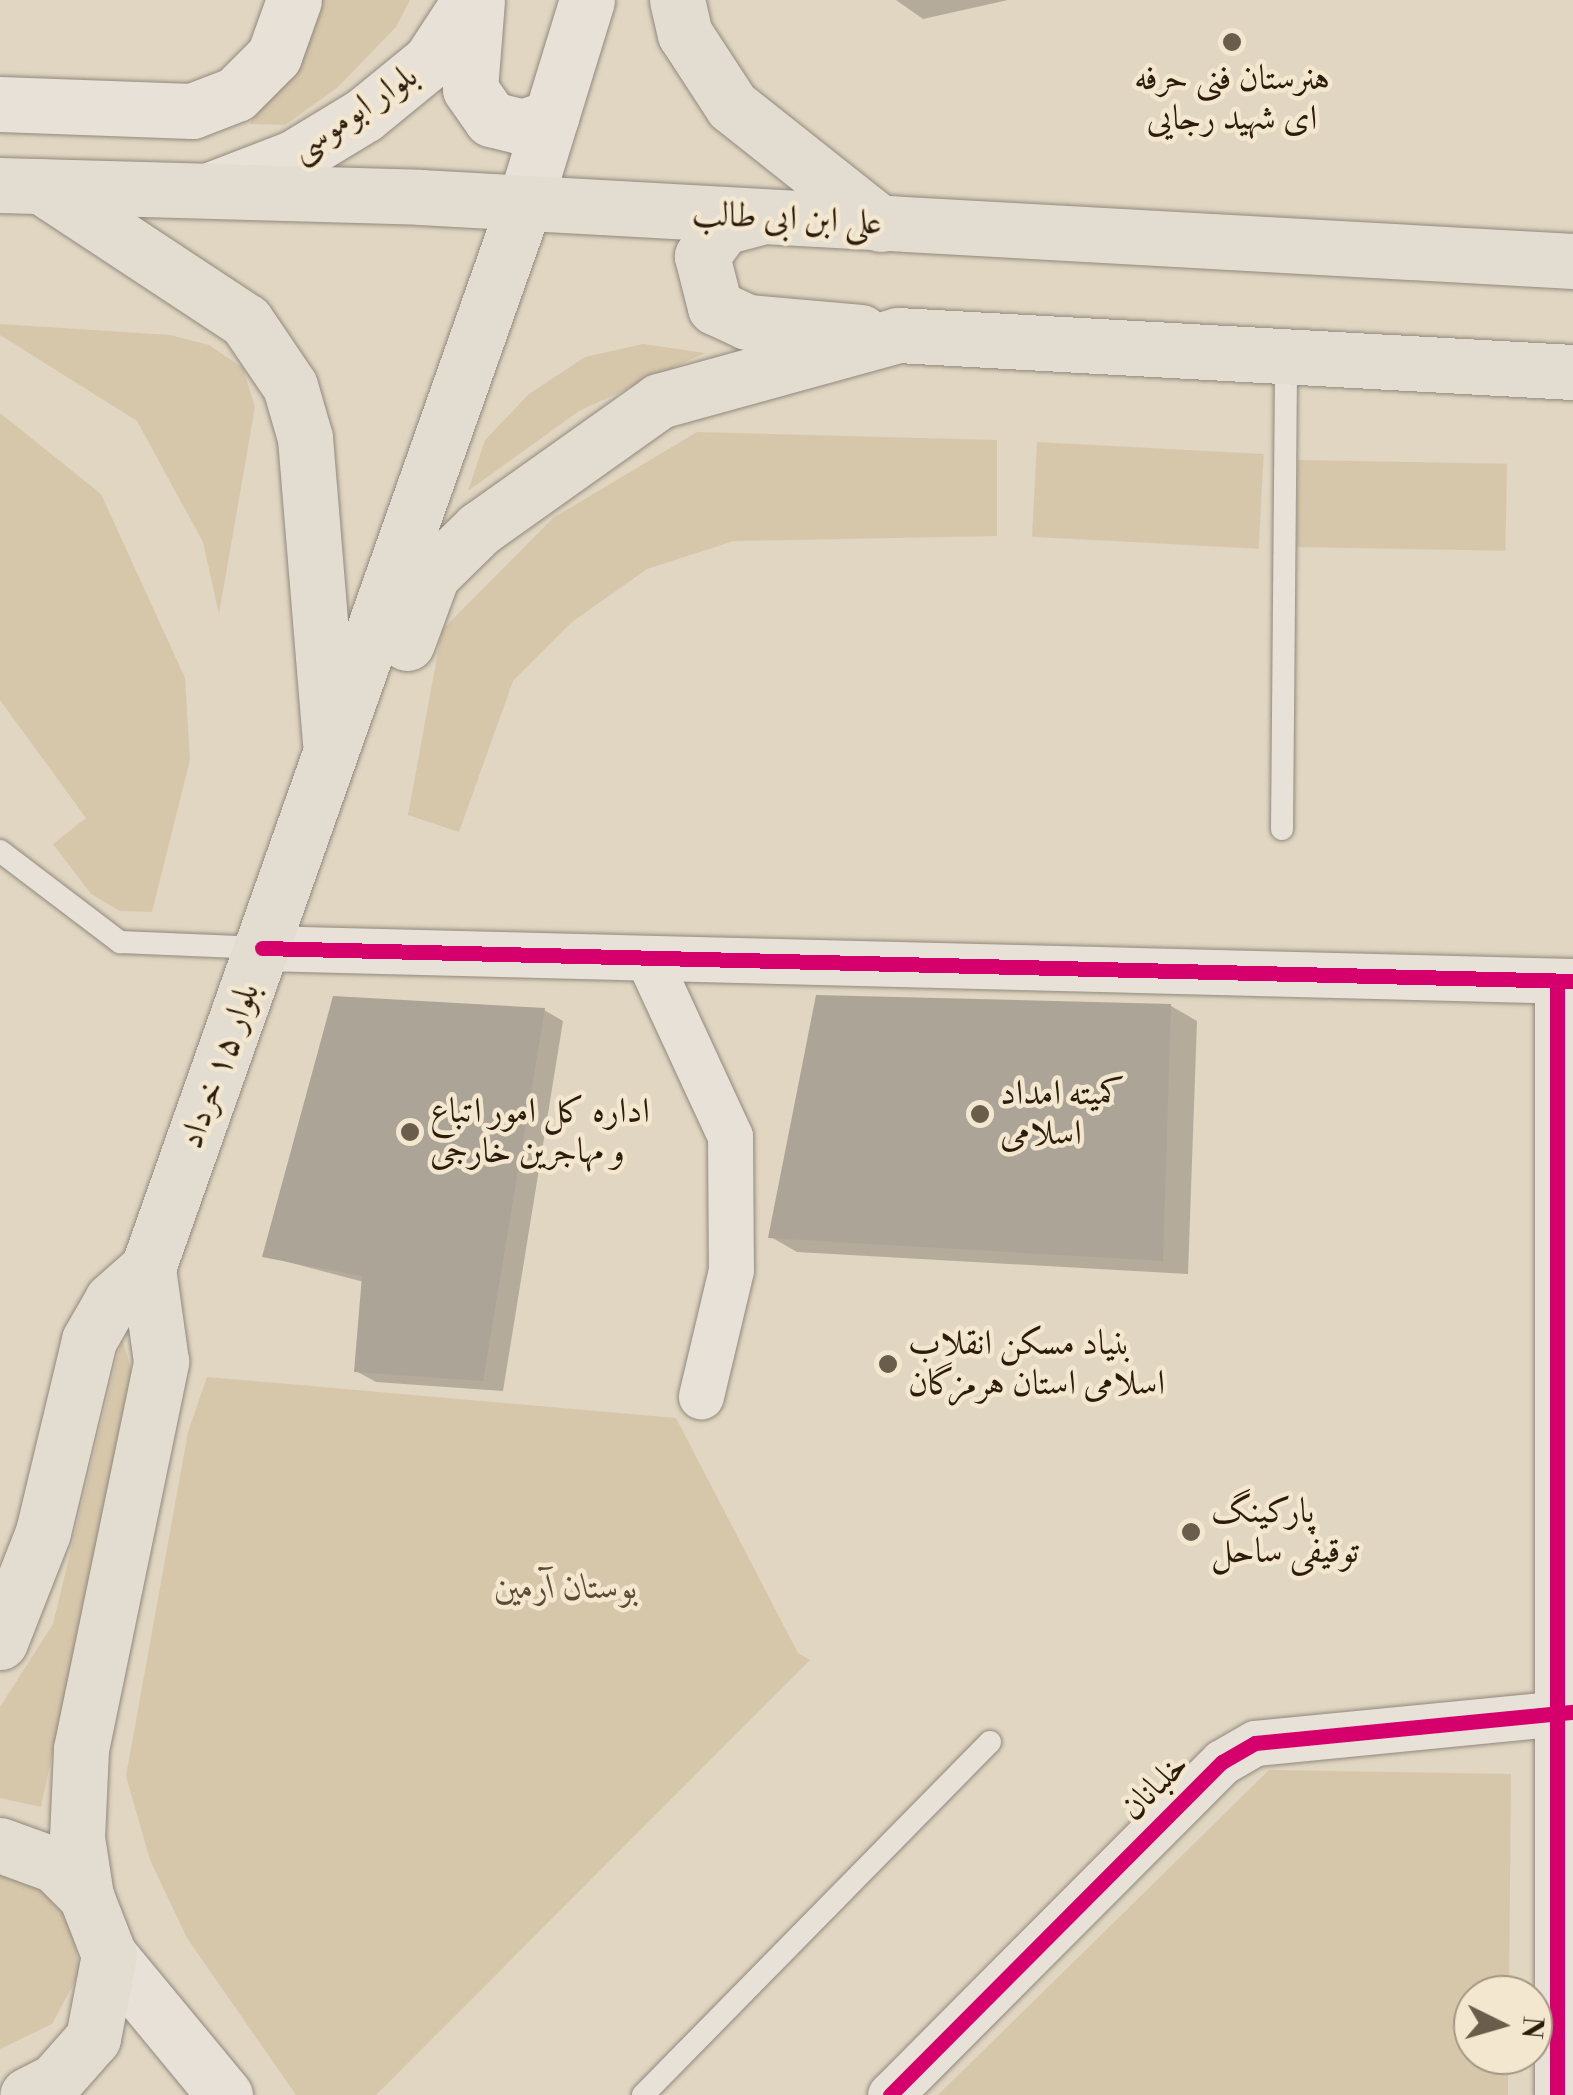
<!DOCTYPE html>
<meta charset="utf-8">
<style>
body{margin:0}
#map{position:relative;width:1573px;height:2095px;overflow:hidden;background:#e1d6c2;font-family:"Libre Bodoni",Amiri,serif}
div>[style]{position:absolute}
.green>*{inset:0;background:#d6c7ab;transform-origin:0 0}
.shadow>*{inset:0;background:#0003}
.building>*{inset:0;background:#aca496}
.roads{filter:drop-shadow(0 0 2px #91897c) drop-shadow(0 0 2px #91897c)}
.service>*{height:22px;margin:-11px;padding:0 11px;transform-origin:11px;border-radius:11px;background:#e7e1d7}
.minor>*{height:45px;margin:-22.5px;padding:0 22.5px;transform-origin:22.5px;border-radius:22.5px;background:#e7e1d7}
.tertiary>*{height:55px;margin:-27.5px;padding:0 27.5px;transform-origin:27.5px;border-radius:27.5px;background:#e7e1d7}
.secondary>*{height:55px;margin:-27.5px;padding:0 27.5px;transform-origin:27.5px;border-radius:27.5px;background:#e7e1d7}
.primary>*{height:55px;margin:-27.5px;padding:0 27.5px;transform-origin:27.5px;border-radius:27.5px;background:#e3ddd1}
.cycleway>*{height:15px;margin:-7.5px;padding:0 7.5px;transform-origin:7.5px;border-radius:7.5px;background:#d6006c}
.dots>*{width:28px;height:28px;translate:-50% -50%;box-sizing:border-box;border:5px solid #f4e7cf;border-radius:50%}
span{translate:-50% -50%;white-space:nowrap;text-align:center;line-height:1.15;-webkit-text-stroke:9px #f4e7cf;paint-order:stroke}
.poi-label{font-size:35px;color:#2b1c0b}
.left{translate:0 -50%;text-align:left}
.street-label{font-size:35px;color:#2b1c0b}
.park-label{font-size:35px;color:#5c4b35;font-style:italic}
.north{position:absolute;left:1453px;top:1975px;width:100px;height:100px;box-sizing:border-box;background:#f4e7cf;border:2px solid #a49681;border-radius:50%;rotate:95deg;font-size:28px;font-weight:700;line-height:40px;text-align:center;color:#2b1c0b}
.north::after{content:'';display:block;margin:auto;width:35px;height:45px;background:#6b5d4b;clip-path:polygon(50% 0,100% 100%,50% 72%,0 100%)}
</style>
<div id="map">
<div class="green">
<i style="clip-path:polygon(318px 0,410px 0,396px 27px,337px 88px,285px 125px,250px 124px)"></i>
<i style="clip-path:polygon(0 324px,170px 335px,209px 345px,243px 368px,255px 407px,219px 614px,203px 542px,137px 421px,0 335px)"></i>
<i style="clip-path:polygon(643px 344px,705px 353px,579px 411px,468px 491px,485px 440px,529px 394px,585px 357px)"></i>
<i style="clip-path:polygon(0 413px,101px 494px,185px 678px,190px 760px,152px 912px,120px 911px,91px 894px,53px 844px,86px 818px,0 700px)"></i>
<i style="clip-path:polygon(697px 432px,997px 440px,997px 536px,734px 541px,647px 569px,572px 622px,513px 681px,459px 832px,408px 815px,442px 630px,553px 518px)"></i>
<i style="left:1037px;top:442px;width:227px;height:95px;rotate:3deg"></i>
<i style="left:1298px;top:460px;width:209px;height:87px;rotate:1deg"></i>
<i style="clip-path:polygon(122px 1338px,133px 1375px,41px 1807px,0 1798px,0 1707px,53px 1624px)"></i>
<i style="clip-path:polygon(207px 1377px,676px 1418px,798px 1653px,810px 1660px,376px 2095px,296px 2095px,187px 1938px,150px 1860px,126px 1776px,188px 1432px)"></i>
<i style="clip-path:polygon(1269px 1770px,1511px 1774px,1509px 1995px,1473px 1995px,1473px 2055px,1508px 2055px,1508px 2095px,938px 2095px)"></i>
<i style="clip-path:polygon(0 1867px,24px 1872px,69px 1913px,80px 1972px,52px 2024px,0 2049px)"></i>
</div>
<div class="shadow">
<i style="clip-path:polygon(896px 0,1008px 0,923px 19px)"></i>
<i style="clip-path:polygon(1171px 1006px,1197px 1021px,1188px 1274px,797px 1252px,771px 1237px)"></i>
<i style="clip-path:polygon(544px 1010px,563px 1021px,503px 1391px,376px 1382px,356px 1371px,364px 1282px,265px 1256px)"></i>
</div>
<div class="building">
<i style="clip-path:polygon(816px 995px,1171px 1004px,1163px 1261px,768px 1238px)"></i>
<i style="clip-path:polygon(333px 996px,545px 1008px,483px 1381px,354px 1372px,362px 1276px,262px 1257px)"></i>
</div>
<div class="roads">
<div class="service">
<i style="left:1282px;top:829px;width:472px;rotate:-89.5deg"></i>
<i style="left:0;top:851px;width:151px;rotate:37.2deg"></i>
<i style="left:120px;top:942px;width:142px;rotate:2.4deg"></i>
<i style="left:643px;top:2095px;width:495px;rotate:-45.5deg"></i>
</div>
<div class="minor">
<i style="left:262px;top:948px;width:1311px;rotate:1.44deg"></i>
<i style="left:650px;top:963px;width:191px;rotate:65.2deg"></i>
<i style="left:730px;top:1136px;width:134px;rotate:89.6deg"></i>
<i style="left:731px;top:1270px;width:130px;rotate:103.4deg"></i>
<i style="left:890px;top:2095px;width:470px;rotate:-45.1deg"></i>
<i style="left:1222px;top:1762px;width:38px;rotate:-30deg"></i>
<i style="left:1255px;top:1743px;width:320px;rotate:-5.6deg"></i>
<i style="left:1557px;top:2095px;width:1114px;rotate:-90deg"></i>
</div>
<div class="tertiary">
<i style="left:0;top:104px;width:192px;rotate:2.1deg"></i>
<i style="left:192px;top:111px;width:47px;rotate:-21.1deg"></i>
<i style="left:236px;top:94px;width:54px;rotate:-45deg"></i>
<i style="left:274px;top:56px;width:59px;rotate:-70.3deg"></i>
</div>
<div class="secondary">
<i style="left:477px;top:0;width:89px;rotate:94.5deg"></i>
<i style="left:470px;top:89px;width:37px;rotate:55deg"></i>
<i style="left:491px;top:119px;width:32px;rotate:14deg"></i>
<i style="left:522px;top:127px;width:31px;rotate:-19deg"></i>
<i style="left:210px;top:190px;width:89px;rotate:-21.1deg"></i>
<i style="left:293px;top:158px;width:83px;rotate:-31.2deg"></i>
<i style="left:364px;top:115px;width:85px;rotate:-39.3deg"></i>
<i style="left:430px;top:61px;width:73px;rotate:-56.7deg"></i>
<i style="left:524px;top:205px;width:214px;rotate:-72.9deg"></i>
<i style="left:109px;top:1955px;width:182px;rotate:50.4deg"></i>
</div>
<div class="primary">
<i style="left:677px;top:0;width:35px;rotate:77deg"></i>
<i style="left:685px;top:34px;width:86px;rotate:56.9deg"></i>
<i style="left:732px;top:106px;width:190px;rotate:38.4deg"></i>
<i style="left:0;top:185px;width:420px;rotate:1.6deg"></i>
<i style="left:420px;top:197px;width:1155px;rotate:3.18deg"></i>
<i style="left:41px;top:186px;width:245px;rotate:33.4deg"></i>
<i style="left:246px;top:321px;width:78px;rotate:55.9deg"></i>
<i style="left:290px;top:386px;width:54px;rotate:73.9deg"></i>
<i style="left:305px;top:438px;width:305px;rotate:85.3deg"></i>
<i style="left:757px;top:218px;width:35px;rotate:165deg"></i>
<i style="left:723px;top:227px;width:36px;rotate:126deg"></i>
<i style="left:702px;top:256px;width:53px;rotate:75.7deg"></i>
<i style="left:715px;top:307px;width:35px;rotate:25deg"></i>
<i style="left:747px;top:322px;width:114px;rotate:5deg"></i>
<i style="left:407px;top:643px;width:72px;rotate:-69.8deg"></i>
<i style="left:432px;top:575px;width:66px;rotate:-44.4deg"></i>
<i style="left:479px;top:529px;width:221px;rotate:-35.4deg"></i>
<i style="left:659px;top:401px;width:248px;rotate:-15.4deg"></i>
<i style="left:898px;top:335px;width:676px;rotate:3.14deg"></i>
<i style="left:0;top:1642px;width:118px;rotate:-68.6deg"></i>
<i style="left:43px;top:1532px;width:197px;rotate:-76.5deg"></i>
<i style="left:89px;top:1340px;width:46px;rotate:-60.1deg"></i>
<i style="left:112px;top:1300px;width:48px;rotate:-41.6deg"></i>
<i style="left:0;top:1845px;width:59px;rotate:20deg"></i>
<i style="left:55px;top:1865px;width:44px;rotate:45deg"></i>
<i style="left:86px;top:1896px;width:63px;rotate:68.7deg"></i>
<i style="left:109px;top:1955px;width:85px;rotate:100.9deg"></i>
<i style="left:93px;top:2038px;width:57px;rotate:131.5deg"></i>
<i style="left:55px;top:2081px;width:31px;rotate:153deg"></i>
<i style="left:86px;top:1896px;width:59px;rotate:-98.8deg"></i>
<i style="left:77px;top:1838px;width:89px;rotate:-87.4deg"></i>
<i style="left:81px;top:1749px;width:396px;rotate:-78.3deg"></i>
<i style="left:161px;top:1361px;width:94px;rotate:-98deg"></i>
<i style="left:148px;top:1268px;width:1128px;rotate:-70.52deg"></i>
</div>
</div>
<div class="cycleway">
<i style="left:262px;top:948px;width:1311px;rotate:1.44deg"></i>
<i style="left:890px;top:2095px;width:470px;rotate:-45.1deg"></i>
<i style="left:1222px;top:1762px;width:38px;rotate:-30deg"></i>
<i style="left:1255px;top:1743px;width:320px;rotate:-5.6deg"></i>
<i style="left:1557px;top:2095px;width:1114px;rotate:-90deg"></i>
</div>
<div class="dots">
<i style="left:1232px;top:42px;background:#6b5d4b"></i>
<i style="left:980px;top:1114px;background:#6b5d4b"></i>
<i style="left:410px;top:1132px;background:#6b5d4b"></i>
<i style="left:888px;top:1364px;background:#6b5d4b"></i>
<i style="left:1191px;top:1532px;background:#6b5d4b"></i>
</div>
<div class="poi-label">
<span style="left:1232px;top:99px">هنرستان فنی حرفه<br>ای شهید رجایی</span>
<span class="left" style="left:1000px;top:1114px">کمیته امداد<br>اسلامی</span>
<span class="left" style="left:430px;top:1132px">اداره کل امور اتباع<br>و مهاجرین خارجی</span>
<span class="left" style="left:908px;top:1364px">بنیاد مسکن انقلاب<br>اسلامی استان هرمزگان</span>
<span class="left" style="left:1211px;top:1532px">پارکینگ<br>توقیفی ساحل</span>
</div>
<div class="street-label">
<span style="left:354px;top:113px;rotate:-34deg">بلوار ابوموسی</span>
<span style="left:787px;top:219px;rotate:3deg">علی ابن ابی طالب</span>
<span style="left:220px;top:1066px;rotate:-70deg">بلوار ۱۵ خرداد</span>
<span style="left:1155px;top:1787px;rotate:-45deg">خلبانان</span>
</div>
<div class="park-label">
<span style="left:566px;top:1588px">بوستان آرمین</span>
</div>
<div class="north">N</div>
</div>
